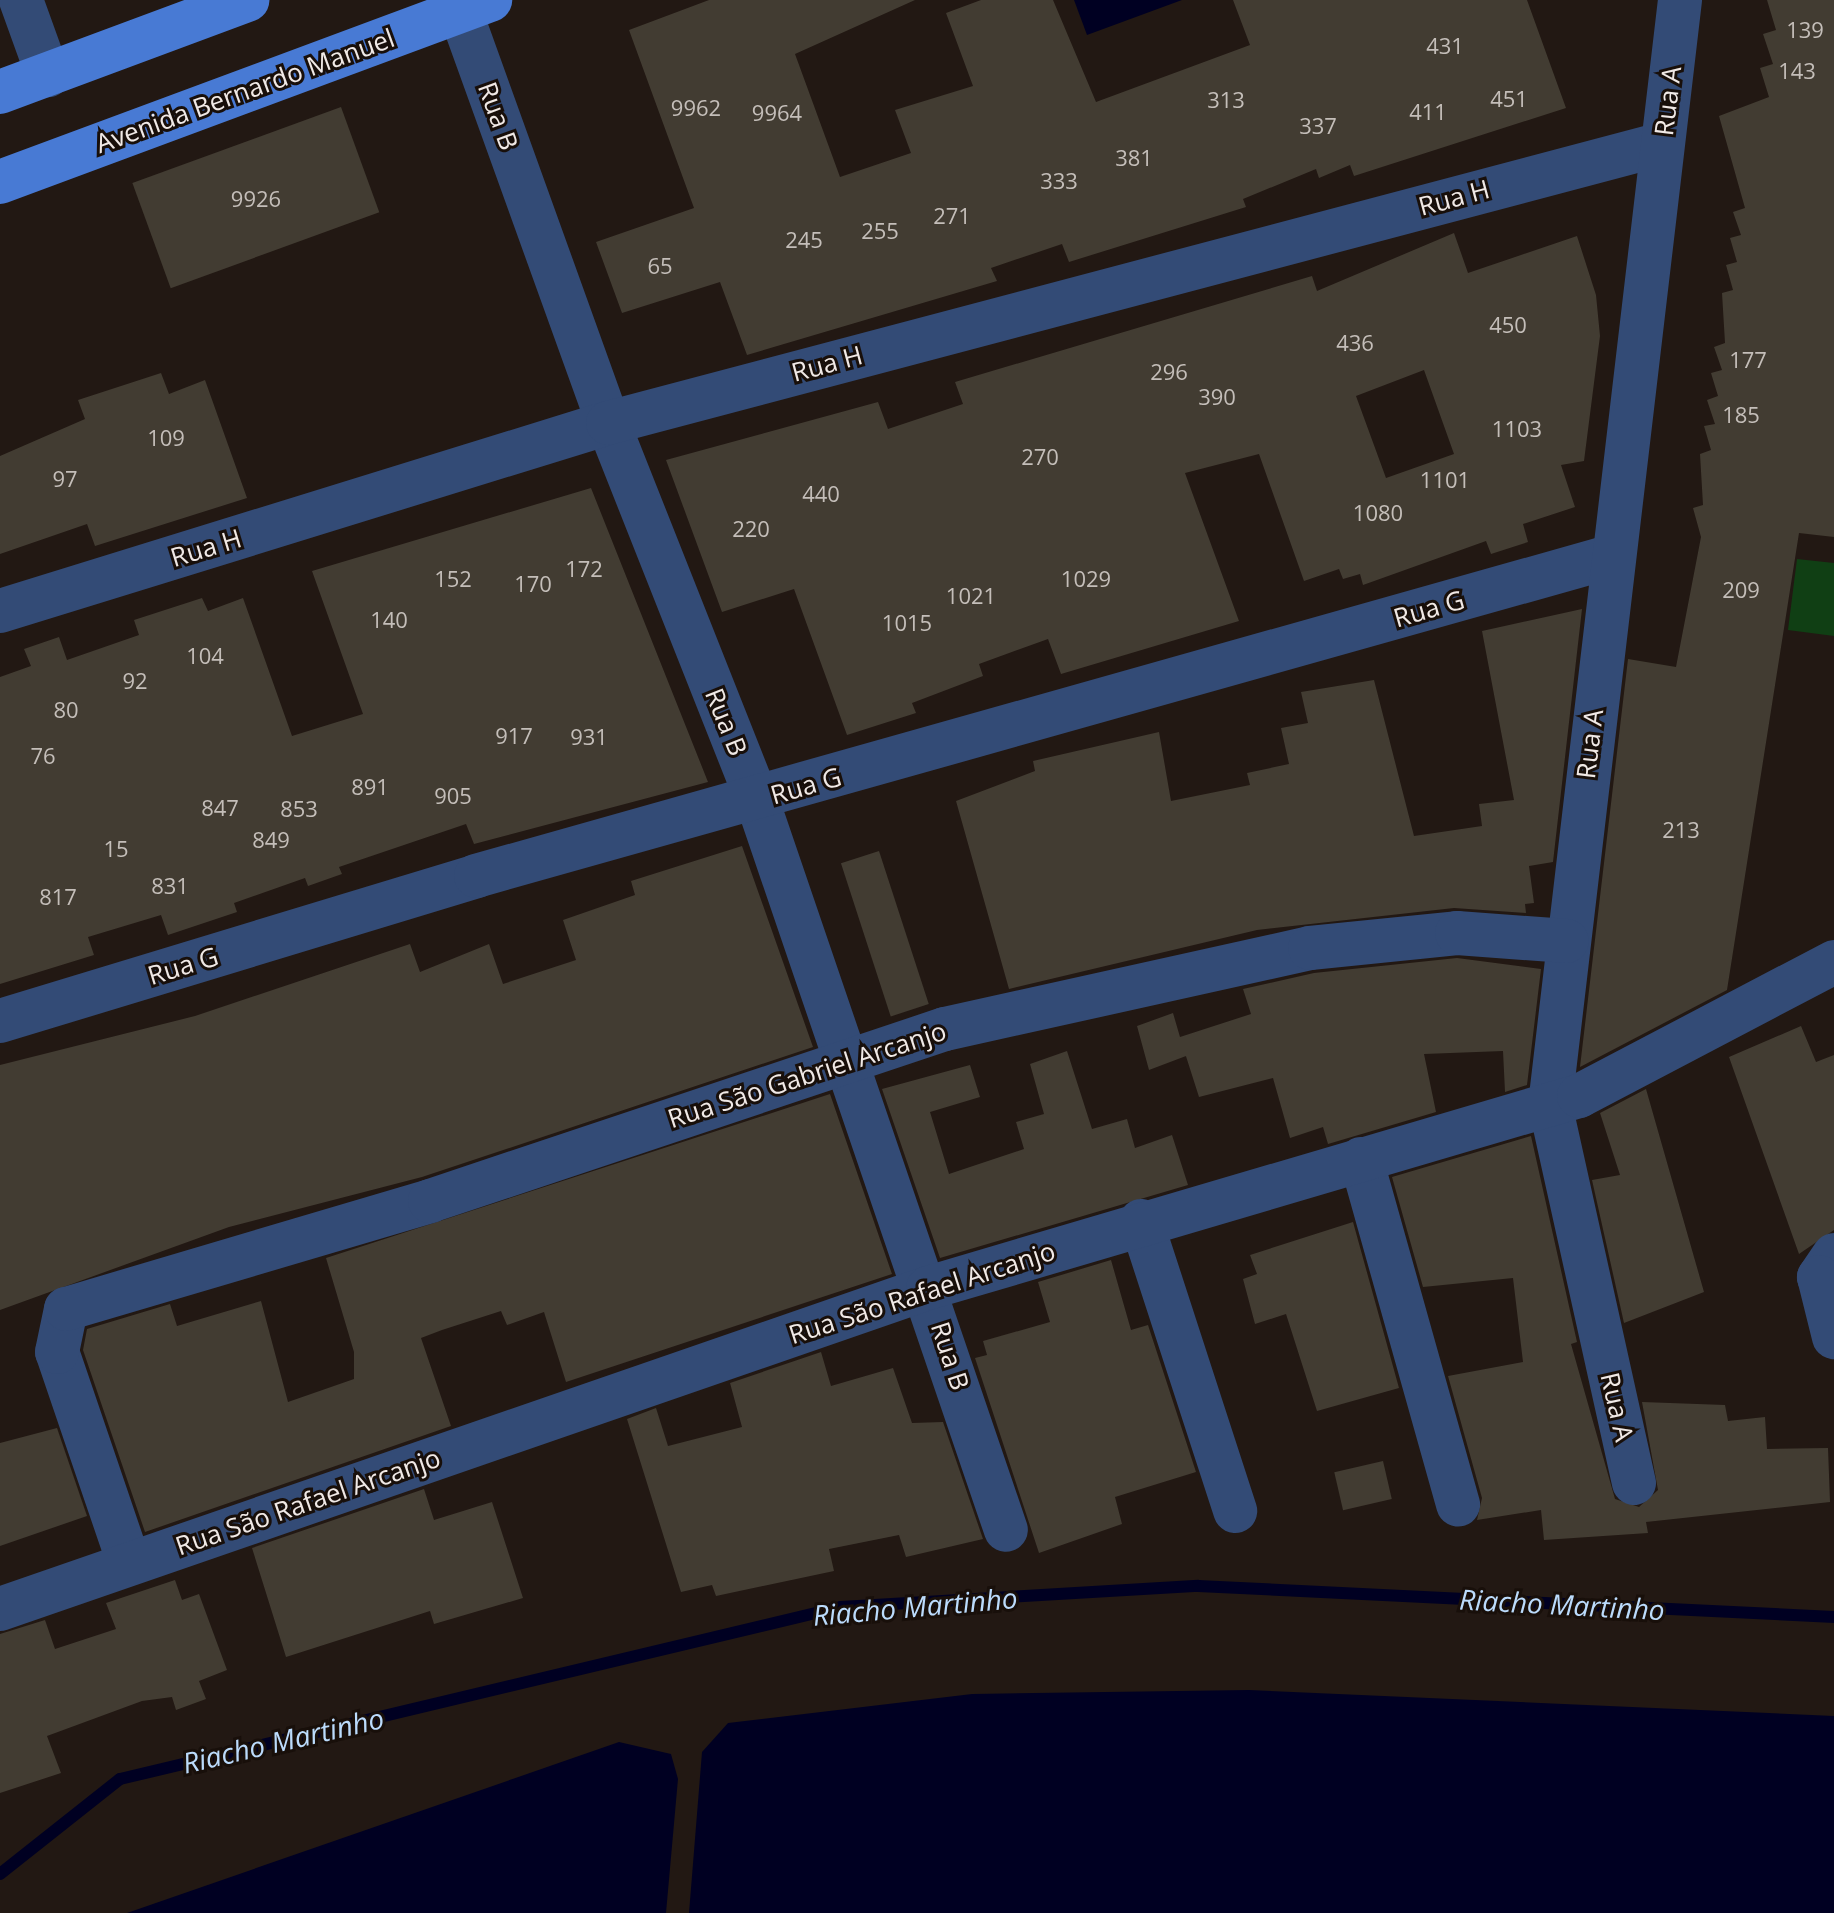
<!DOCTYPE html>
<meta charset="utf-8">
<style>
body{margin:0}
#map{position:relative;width:1834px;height:1913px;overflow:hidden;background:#221813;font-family:"Open Sans",sans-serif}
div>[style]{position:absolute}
.green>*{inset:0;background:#103f14}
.water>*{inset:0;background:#002}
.stream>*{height:12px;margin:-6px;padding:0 6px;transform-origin:6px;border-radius:6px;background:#002}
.building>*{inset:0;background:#423c32;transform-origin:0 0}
.minor>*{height:44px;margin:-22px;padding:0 22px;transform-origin:22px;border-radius:22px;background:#334b76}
.major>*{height:44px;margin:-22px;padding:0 22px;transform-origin:22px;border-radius:22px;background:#487ad4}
span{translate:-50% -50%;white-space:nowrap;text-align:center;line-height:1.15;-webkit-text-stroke:6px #180f0a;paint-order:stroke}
.number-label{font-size:22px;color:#c4beb9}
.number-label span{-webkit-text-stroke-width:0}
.street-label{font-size:26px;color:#f0e9e6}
.water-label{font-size:28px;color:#bbdbfc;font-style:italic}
</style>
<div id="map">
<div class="green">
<i style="clip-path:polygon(1797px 559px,1834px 563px,1834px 636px,1788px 630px)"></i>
</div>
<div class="water">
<i style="clip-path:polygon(1074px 0,1182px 0,1087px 35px)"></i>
<i style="clip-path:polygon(1249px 1690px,1834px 1716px,1834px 1913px,689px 1913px,702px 1752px,728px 1723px,972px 1694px)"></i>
<i style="clip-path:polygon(619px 1742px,671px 1754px,678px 1779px,666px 1913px,127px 1913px)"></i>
</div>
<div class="stream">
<i style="left:0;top:1874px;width:153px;rotate:-38.4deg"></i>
<i style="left:120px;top:1779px;width:741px;rotate:-13.42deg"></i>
<i style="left:841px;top:1607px;width:358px;rotate:-3.4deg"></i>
<i style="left:1198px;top:1586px;width:637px;rotate:2.79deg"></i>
</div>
<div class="building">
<i style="clip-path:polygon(709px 0,915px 0,795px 54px,840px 177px,911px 153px,895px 110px,973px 86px,946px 13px,981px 0,1053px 0,1096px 102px,1250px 45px,1233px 0,1527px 0,1566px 108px,1354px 176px,1350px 165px,1319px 178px,1316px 169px,1243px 199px,1246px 207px,1069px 262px,1062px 244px,991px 268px,997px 281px,747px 355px,720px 282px,622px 313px,596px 242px,694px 208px,629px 30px)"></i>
<i style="clip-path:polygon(1767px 0,1834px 0,1834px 537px,1799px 533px,1727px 990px,1580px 1067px,1628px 659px,1676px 667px,1701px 537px,1693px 508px,1703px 505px,1700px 454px,1711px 450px,1704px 426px,1715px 424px,1707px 400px,1718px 396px,1711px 373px,1722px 370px,1714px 347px,1725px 343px,1722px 293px,1733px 290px,1726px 265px,1737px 262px,1730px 238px,1741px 235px,1733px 212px,1745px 208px,1719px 116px,1769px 97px,1760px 68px,1773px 64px,1763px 34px,1776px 30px)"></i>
<i style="left:341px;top:107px;width:112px;height:222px;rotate:70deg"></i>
<i style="clip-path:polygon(evenodd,1454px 233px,1468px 273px,1577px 236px,1596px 295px,1600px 336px,1584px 461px,1561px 465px,1575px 507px,1523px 524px,1528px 542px,1491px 554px,1486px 541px,1363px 585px,1360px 574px,1343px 579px,1339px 569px,1304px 581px,1259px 454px,1185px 473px,1239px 621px,1061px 674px,1048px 639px,979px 664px,983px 676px,912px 703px,916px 713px,847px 735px,794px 589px,722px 612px,666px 460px,878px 402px,888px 429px,963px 404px,955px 382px,1312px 276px,1317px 291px,1454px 233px,1424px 370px,1454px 454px,1386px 478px,1356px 396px,1424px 370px)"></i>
<i style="clip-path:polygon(161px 373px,169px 394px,205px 380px,247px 498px,95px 546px,87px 524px,0 554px,0 456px,85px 419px,78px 400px)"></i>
<i style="clip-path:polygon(591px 488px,708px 782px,474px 844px,466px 824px,339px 867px,342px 874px,308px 886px,305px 878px,234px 903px,237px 912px,168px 935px,161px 915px,88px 937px,94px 955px,0 984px,0 677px,31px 666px,24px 649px,59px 637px,67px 660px,139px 635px,134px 620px,202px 598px,208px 611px,243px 598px,292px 736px,363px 714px,312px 571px)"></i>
<i style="clip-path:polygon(1582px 609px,1553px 862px,1529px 866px,1534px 903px,1525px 904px,1526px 913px,1454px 908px,1257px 930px,1009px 989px,956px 801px,1035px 771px,1033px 761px,1159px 732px,1171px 801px,1250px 785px,1247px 773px,1289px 764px,1281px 728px,1308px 723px,1301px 692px,1374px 680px,1414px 836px,1482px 826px,1479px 804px,1514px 800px,1482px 631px)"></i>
<i style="clip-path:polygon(742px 846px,813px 1047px,422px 1177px,229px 1227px,0 1310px,0 1065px,195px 1016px,410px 944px,420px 972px,489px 944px,503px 984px,576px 960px,563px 920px,635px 895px,631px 881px)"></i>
<i style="left:879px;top:851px;width:161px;height:40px;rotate:72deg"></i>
<i style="clip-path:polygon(1457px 958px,1541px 969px,1527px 1085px,1505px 1092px,1503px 1051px,1424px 1054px,1436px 1112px,1328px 1144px,1323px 1127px,1290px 1138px,1273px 1078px,1199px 1097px,1184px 1050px,1186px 1056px,1149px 1070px,1137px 1026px,1173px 1013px,1180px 1037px,1251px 1014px,1243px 989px,1314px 973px)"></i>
<i style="clip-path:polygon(1801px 1026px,1816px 1062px,1834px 1055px,1834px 1230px,1799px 1254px,1729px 1057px)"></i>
<i style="clip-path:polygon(1067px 1051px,1092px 1129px,1127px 1119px,1135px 1148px,1172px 1135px,1188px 1185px,940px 1258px,882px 1089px,970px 1065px,980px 1097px,930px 1112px,949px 1174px,1024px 1149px,1016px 1122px,1044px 1114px,1030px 1064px)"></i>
<i style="clip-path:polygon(1646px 1089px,1704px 1292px,1624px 1323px,1592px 1180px,1620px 1175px,1600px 1113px)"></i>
<i style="clip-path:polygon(830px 1094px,892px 1274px,566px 1382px,544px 1312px,507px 1325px,501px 1311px,442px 1330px,421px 1338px,451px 1426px,145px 1532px,83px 1350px,87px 1329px,170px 1304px,177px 1326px,261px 1301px,288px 1402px,354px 1379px,354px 1352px,326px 1258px)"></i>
<i style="clip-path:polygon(1531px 1136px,1577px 1342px,1571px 1344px,1615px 1499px,1639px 1507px,1658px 1490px,1642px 1402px,1725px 1405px,1728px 1421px,1765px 1417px,1767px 1449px,1828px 1448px,1830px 1502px,1646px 1522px,1648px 1533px,1544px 1540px,1541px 1510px,1477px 1520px,1482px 1498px,1448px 1376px,1523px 1362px,1513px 1278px,1423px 1287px,1392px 1177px)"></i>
<i style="clip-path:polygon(1353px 1222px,1399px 1388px,1317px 1411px,1286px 1314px,1255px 1324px,1243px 1279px,1257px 1274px,1250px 1255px)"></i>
<i style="clip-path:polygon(1111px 1260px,1131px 1330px,1148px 1325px,1196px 1472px,1115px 1497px,1122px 1524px,1039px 1553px,975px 1358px,987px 1355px,983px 1341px,1050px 1322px,1038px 1282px)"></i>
<i style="clip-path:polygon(821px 1352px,831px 1386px,893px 1368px,912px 1423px,943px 1422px,983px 1539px,906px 1557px,899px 1535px,829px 1549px,834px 1571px,716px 1596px,712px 1585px,681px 1592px,627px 1419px,656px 1408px,668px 1446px,742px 1427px,730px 1383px)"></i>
<i style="clip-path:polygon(57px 1428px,87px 1516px,0 1546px,0 1443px)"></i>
<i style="left:1383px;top:1461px;width:39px;height:50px;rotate:77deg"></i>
<i style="clip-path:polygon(424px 1489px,434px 1520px,492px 1502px,523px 1598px,434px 1624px,430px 1611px,286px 1657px,252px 1548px)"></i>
<i style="clip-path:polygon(175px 1580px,182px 1600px,199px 1594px,227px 1670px,199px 1681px,206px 1699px,176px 1710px,172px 1697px,142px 1701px,47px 1736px,61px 1773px,0 1793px,0 1634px,45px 1620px,55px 1649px,116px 1629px,106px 1603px)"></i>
</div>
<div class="minor">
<i style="left:21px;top:0;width:80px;rotate:70.2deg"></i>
<i style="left:460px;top:11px;width:438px;rotate:70.2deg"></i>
<i style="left:608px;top:423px;width:405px;rotate:68.4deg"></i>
<i style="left:757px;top:800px;width:771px;rotate:71.17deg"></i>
<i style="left:0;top:611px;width:636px;rotate:-17.18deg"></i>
<i style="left:608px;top:423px;width:1090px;rotate:-14.83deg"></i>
<i style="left:0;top:1021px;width:498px;rotate:-16.9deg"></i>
<i style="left:476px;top:876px;width:1181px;rotate:-15.72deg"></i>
<i style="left:1361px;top:1159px;width:359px;rotate:74.3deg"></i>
<i style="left:1141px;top:1221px;width:305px;rotate:72deg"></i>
<i style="left:1834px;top:1255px;width:27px;rotate:124deg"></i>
<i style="left:1819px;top:1277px;width:62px;rotate:76deg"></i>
<i style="left:1634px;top:1483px;width:387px;rotate:-102.5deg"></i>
<i style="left:1550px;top:1105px;width:1113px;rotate:-83.29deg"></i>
<i style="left:129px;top:1563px;width:223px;rotate:-108.8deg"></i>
<i style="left:57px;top:1352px;width:44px;rotate:-78.2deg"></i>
<i style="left:66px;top:1309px;width:380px;rotate:-16.5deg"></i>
<i style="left:430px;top:1201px;width:543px;rotate:-18.47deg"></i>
<i style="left:945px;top:1029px;width:374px;rotate:-12.5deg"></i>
<i style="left:1310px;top:948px;width:148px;rotate:-5.8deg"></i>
<i style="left:1457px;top:933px;width:110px;rotate:4.2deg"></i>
<i style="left:0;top:1609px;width:982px;rotate:-19.08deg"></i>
<i style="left:928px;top:1288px;width:679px;rotate:-16.43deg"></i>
<i style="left:1579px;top:1096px;width:288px;rotate:-27.7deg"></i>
</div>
<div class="major">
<i style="left:0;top:92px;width:264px;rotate:-20.4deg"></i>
<i style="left:0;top:182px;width:523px;rotate:-20.38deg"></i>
</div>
<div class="number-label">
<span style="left:1805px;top:30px">139</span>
<span style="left:1445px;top:46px">431</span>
<span style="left:1797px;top:71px">143</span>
<span style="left:1509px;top:99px">451</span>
<span style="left:1226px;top:100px">313</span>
<span style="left:696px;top:108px">9962</span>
<span style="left:1428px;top:112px">411</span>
<span style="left:777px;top:113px">9964</span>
<span style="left:1318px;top:126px">337</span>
<span style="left:1134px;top:158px">381</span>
<span style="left:1059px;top:181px">333</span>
<span style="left:256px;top:199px">9926</span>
<span style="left:952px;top:216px">271</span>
<span style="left:880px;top:231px">255</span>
<span style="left:804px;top:240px">245</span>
<span style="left:660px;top:266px">65</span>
<span style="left:1508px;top:325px">450</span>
<span style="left:1355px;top:343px">436</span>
<span style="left:1748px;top:360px">177</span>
<span style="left:1169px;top:372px">296</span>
<span style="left:1217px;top:397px">390</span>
<span style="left:1741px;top:415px">185</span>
<span style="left:1517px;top:429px">1103</span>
<span style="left:166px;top:438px">109</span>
<span style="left:1040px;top:457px">270</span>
<span style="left:65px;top:479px">97</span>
<span style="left:1445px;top:480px">1101</span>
<span style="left:821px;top:494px">440</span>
<span style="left:1378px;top:513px">1080</span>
<span style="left:751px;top:529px">220</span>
<span style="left:584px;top:569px">172</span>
<span style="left:453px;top:579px">152</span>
<span style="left:1086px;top:579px">1029</span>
<span style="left:533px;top:584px">170</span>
<span style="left:1741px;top:590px">209</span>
<span style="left:971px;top:596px">1021</span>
<span style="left:389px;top:620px">140</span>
<span style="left:907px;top:623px">1015</span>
<span style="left:205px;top:656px">104</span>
<span style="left:135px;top:681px">92</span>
<span style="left:66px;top:710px">80</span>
<span style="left:514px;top:736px">917</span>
<span style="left:589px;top:737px">931</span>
<span style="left:43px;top:756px">76</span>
<span style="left:370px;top:787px">891</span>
<span style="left:453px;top:796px">905</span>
<span style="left:220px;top:808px">847</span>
<span style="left:299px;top:809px">853</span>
<span style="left:1681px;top:830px">213</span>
<span style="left:271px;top:840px">849</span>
<span style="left:116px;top:849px">15</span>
<span style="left:170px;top:886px">831</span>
<span style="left:58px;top:897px">817</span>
</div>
<div class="street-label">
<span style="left:245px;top:91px;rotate:-20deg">Avenida Bernardo Manuel</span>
<span style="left:1668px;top:101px;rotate:-83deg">Rua A</span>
<span style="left:498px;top:116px;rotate:70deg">Rua B</span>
<span style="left:1454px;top:198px;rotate:-15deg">Rua H</span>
<span style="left:827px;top:364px;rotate:-15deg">Rua H</span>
<span style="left:206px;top:548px;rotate:-17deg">Rua H</span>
<span style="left:1429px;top:609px;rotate:-16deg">Rua G</span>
<span style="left:726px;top:722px;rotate:68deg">Rua B</span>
<span style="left:1590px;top:744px;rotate:-83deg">Rua A</span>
<span style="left:806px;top:786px;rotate:-16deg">Rua G</span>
<span style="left:183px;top:966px;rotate:-17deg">Rua G</span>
<span style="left:807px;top:1075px;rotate:-18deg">Rua São Gabriel Arcanjo</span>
<span style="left:922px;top:1293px;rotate:-18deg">Rua São Rafael Arcanjo</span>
<span style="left:950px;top:1356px;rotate:72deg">Rua B</span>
<span style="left:1617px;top:1407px;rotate:77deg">Rua A</span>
<span style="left:308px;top:1502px;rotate:-19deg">Rua São Rafael Arcanjo</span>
</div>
<div class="water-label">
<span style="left:1562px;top:1604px;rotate:3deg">Riacho Martinho</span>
<span style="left:915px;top:1606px;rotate:-5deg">Riacho Martinho</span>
<span style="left:283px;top:1740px;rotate:-13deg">Riacho Martinho</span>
</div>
</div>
